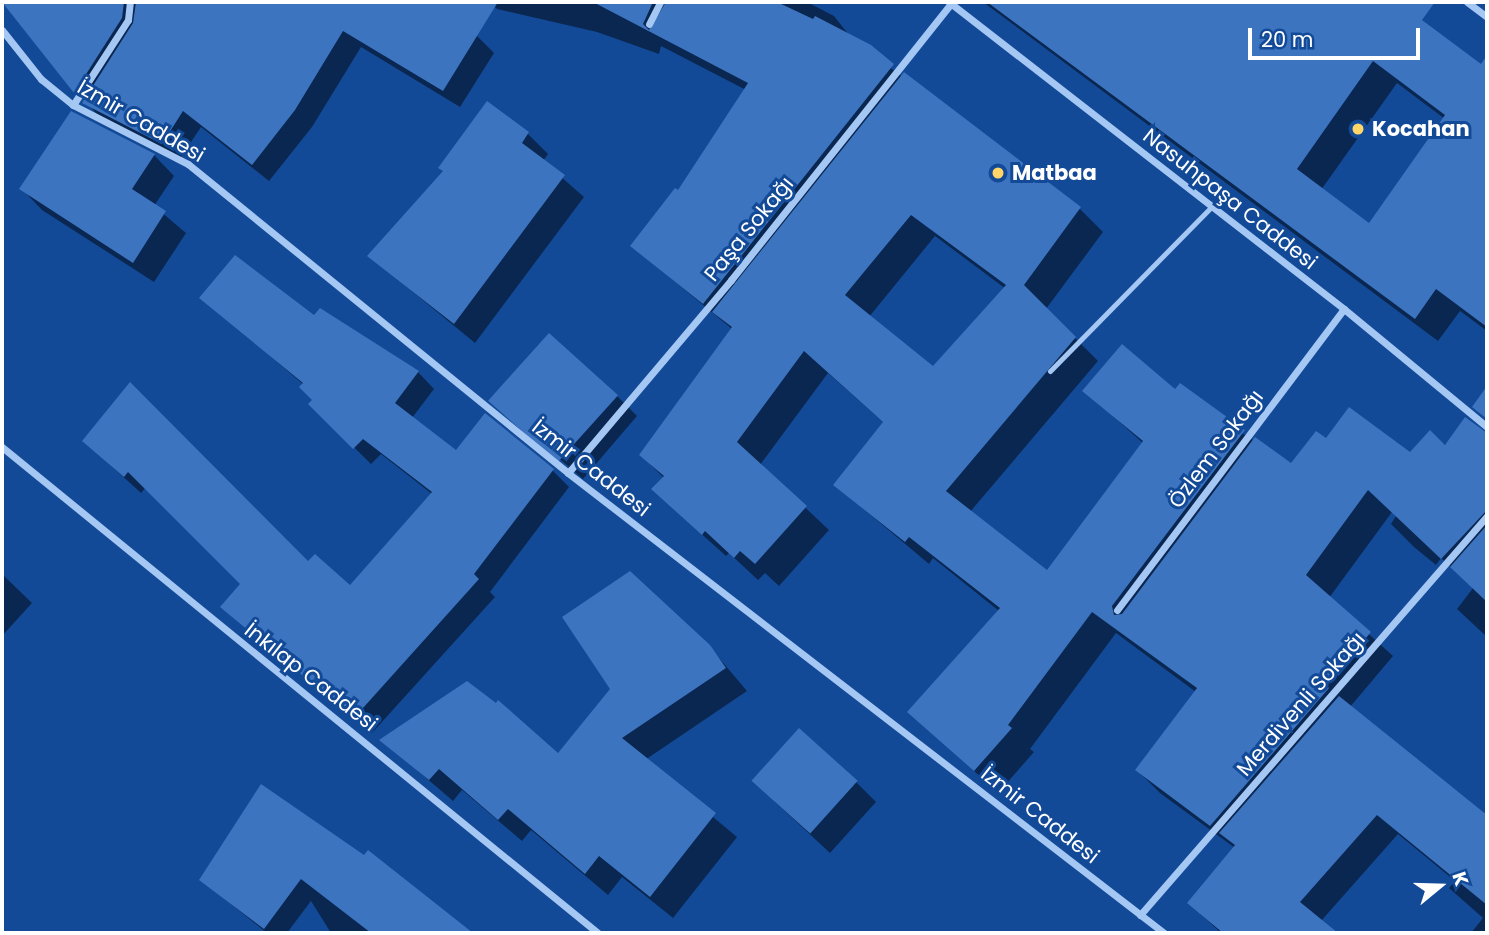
<!DOCTYPE html>
<meta charset="utf-8">
<style>
body{margin:0}
#map{position:relative;width:1489px;height:935px;overflow:hidden;background:#134a98;font-family:Poppins,sans-serif}
div>[style]{position:absolute}
.shadow>*{inset:0;background:#0007}
.building>*{inset:0;background:#3c74c0;transform-origin:0 0}
.lane>*{height:5px;margin:-2.5px;padding:0 2.5px;transform-origin:2.5px;border-radius:2.5px;background:#a5c7f3}
.street>*{height:7px;margin:-3.5px;padding:0 3.5px;transform-origin:3.5px;border-radius:3.5px;background:#a5c7f3}
.dots>*{width:19px;height:19px;translate:-50% -50%;box-sizing:border-box;border:4px solid #134a98;border-radius:50%}
span{translate:-50% -50%;white-space:nowrap;text-align:center;line-height:1.15;-webkit-text-stroke:6px #134a98;paint-order:stroke}
.street-label{font-size:21px;color:#fff}
.poi-label{font-size:21px;color:#fff;font-weight:700}
.left{translate:0 -50%;text-align:left}
.frame{position:absolute;inset:0;border:4px solid #fff;pointer-events:none}
.north{position:absolute;left:1405px;top:851px;width:70px;height:70px;-webkit-text-stroke:5px #134a98;paint-order:stroke;rotate:71deg;font-size:19px;font-weight:700;line-height:28px;text-align:center;color:#fff}
.north::after{content:'';display:block;margin:auto;width:24px;height:32px;background:#fff;clip-path:polygon(50% 0,100% 100%,50% 72%,0 100%)}
.scale{position:absolute;left:1248px;top:28px;width:172px;height:32px;box-sizing:border-box;border:4px solid #fff;border-top:0;padding-left:9px;font-size:21px;line-height:24px;white-space:nowrap;color:#fff;-webkit-text-stroke:5px #134a98;paint-order:stroke}
</style>
<div id="map">
<div class="shadow">
<i style="clip-path:polygon(14px 2px,108px 2px,112px 6px,116px 2px,415px 2px,477px 36px,494px 53px,460px 107px,361px 47px,312px 127px,269px 181px,201px 127px,179px 160px,101px 119px,7px 7px)"></i>
<i style="clip-path:polygon(evenodd,490px 2px,807px 2px,834px 16px,853px 40px,1080px 209px,1103px 232px,1046px 309px,1098px 361px,970px 512px,1047px 572px,1144px 444px,1085px 391px,1176px 391px,1292px 465px,1327px 440px,1410px 454px,1487px 433px,1487px 458px,1452px 496px,1487px 463px,1487px 637px,1457px 609px,1473px 588px,1441px 558px,1436px 565px,1414px 547px,1391px 524px,1396px 516px,1392px 512px,1329px 598px,1393px 656px,1350px 707px,1487px 815px,1487px 933px,1471px 933px,1483px 918px,1449px 888px,1455px 881px,1398px 834px,1321px 921px,1336px 933px,1221px 933px,1189px 903px,1235px 848px,1160px 793px,1137px 770px,1196px 692px,1116px 633px,1030px 749px,1034px 752px,998px 793px,910px 712px,999px 611px,933px 558px,929px 564px,835px 485px,884px 423px,828px 373px,760px 465px,829px 530px,779px 586px,765px 573px,758px 580px,729px 553px,726px 556px,677px 512px,654px 489px,664px 478px,641px 455px,732px 329px,632px 246px,678px 193px,746px 90px,661px 46px,659px 54px,597px 32px,497px 9px,490px 2px,935px 236px,1006px 289px,933px 368px,869px 317px,935px 236px)"></i>
<i style="clip-path:polygon(evenodd,983px 2px,1399px 2px,1487px 71px,1487px 331px,1460px 311px,1438px 341px,983px 2px,1397px 83px,1445px 119px,1370px 226px,1321px 190px,1397px 83px)"></i>
<i style="clip-path:polygon(488px 104px,528px 134px,548px 154px,543px 161px,584px 197px,475px 343px,369px 256px,445px 172px)"></i>
<i style="clip-path:polygon(154px 155px,174px 176px,154px 206px,186px 233px,154px 282px,42px 210px,22px 189px)"></i>
<i style="clip-path:polygon(202px 298px,315px 317px,418px 372px,434px 389px,412px 418px,456px 452px,553px 471px,569px 487px,490px 592px,495px 597px,372px 733px,223px 607px,243px 584px,146px 487px,141px 493px,84px 441px,350px 587px,432px 494px,381px 454px,371px 464px,310px 404px,315px 400px,304px 385px)"></i>
<i style="clip-path:polygon(617px 396px,637px 416px,583px 479px,495px 403px)"></i>
<i style="clip-path:polygon(2px 574px,32px 603px,2px 636px)"></i>
<i style="clip-path:polygon(709px 646px,747px 691px,645px 760px,737px 837px,673px 918px,622px 877px,608px 895px,531px 830px,522px 841px,462px 790px,453px 801px,382px 740px,558px 755px)"></i>
<i style="clip-path:polygon(856px 782px,876px 802px,830px 853px,774px 801px)"></i>
<i style="clip-path:polygon(262px 786px,445px 916px,460px 933px,331px 933px,311px 901px,287px 933px,267px 933px,201px 880px)"></i>
</div>
<div class="building">
<i style="clip-path:polygon(2px 2px,124px 2px,122px 18px,74px 93px)"></i>
<i style="clip-path:polygon(136px 2px,498px 2px,443px 91px,343px 31px,295px 110px,252px 165px,183px 111px,162px 144px,82px 103px,133px 23px)"></i>
<i style="clip-path:polygon(593px 2px,653px 2px,643px 24px,649px 30px,666px 2px,777px 2px,813px 19px,815px 16px,871px 45px,894px 64px,703px 304px,630px 246px,675px 188px,678px 190px,748px 83px)"></i>
<i style="clip-path:polygon(evenodd,987px 2px,1435px 2px,1422px 20px,1481px 64px,1487px 55px,1487px 327px,1436px 289px,1415px 319px,987px 2px,1373px 61px,1445px 115px,1369px 223px,1297px 169px,1373px 61px)"></i>
<i style="clip-path:polygon(evenodd,904px 72px,1081px 207px,1024px 285px,1076px 337px,946px 491px,1047px 570px,1143px 441px,1082px 391px,1122px 344px,1175px 389px,1180px 383px,1245px 430px,1112px 606px,1114px 615px,1122px 614px,1255px 437px,1291px 463px,1316px 431px,1326px 438px,1349px 407px,1410px 452px,1430px 430px,1445px 445px,1465px 417px,1487px 433px,1487px 510px,1441px 559px,1368px 490px,1306px 575px,1371px 632px,1326px 685px,1329px 688px,1210px 826px,1135px 770px,1197px 688px,1092px 612px,1008px 725px,1012px 728px,974px 771px,907px 712px,1000px 608px,909px 537px,905px 542px,833px 485px,883px 422px,804px 351px,737px 442px,807px 506px,755px 564px,740px 551px,734px 558px,705px 531px,702px 535px,651px 489px,664px 476px,639px 455px,732px 327px,712px 312px,904px 72px,911px 215px,1006px 285px,933px 366px,845px 295px,911px 215px)"></i>
<i style="clip-path:polygon(487px 101px,529px 132px,522px 143px,565px 175px,454px 324px,367px 256px,443px 171px,438px 168px)"></i>
<i style="clip-path:polygon(71px 111px,155px 154px,132px 189px,166px 211px,133px 263px,19px 189px)"></i>
<i style="clip-path:polygon(235px 255px,314px 315px,320px 308px,419px 371px,395px 403px,456px 450px,485px 413px,554px 469px,474px 574px,479px 579px,354px 718px,220px 607px,240px 584px,128px 472px,124px 477px,82px 441px,130px 382px,308px 561px,315px 554px,350px 585px,432px 492px,363px 439px,353px 449px,308px 404px,312px 400px,299px 387px,303px 383px,199px 298px)"></i>
<i style="left:549px;top:333px;width:93px;height:91px;rotate:42deg"></i>
<i style="clip-path:polygon(1487px 386px,1487px 419px,1472px 407px)"></i>
<i style="clip-path:polygon(1487px 525px,1487px 602px,1450px 567px)"></i>
<i style="clip-path:polygon(630px 571px,710px 645px,726px 668px,622px 738px,716px 813px,650px 897px,599px 856px,585px 874px,508px 809px,498px 820px,439px 769px,429px 780px,379px 740px,467px 681px,496px 703px,498px 700px,558px 753px,610px 689px,562px 617px)"></i>
<i style="clip-path:polygon(1339px 696px,1487px 815px,1487px 905px,1377px 815px,1300px 902px,1338px 933px,1223px 933px,1187px 903px,1235px 845px,1219px 833px)"></i>
<i style="left:799px;top:728px;width:79px;height:71px;rotate:42deg"></i>
<i style="clip-path:polygon(261px 784px,364px 855px,368px 850px,473px 933px,371px 933px,301px 879px,264px 929px,199px 880px)"></i>
</div>
<div class="lane">
<i style="left:1050px;top:371px;width:230px;rotate:-45.5deg"></i>
</div>
<div class="street">
<i style="left:949px;top:2px;width:500px;rotate:37.85deg"></i>
<i style="left:1344px;top:309px;width:185px;rotate:39.5deg"></i>
<i style="left:1467px;top:2px;width:25px;rotate:37deg"></i>
<i style="left:649px;top:24px;width:25px;rotate:-63deg"></i>
<i style="left:2px;top:30px;width:63px;rotate:51.5deg"></i>
<i style="left:41px;top:79px;width:41px;rotate:39.1deg"></i>
<i style="left:73px;top:105px;width:129px;rotate:27.2deg"></i>
<i style="left:188px;top:164px;width:490px;rotate:39.1deg"></i>
<i style="left:568px;top:473px;width:753px;rotate:37.66deg"></i>
<i style="left:73px;top:105px;width:101px;rotate:-57.1deg"></i>
<i style="left:128px;top:20px;width:18px;rotate:-84deg"></i>
<i style="left:2px;top:447px;width:769px;rotate:39.2deg"></i>
<i style="left:568px;top:473px;width:253px;rotate:-49.8deg"></i>
<i style="left:731px;top:280px;width:354px;rotate:-51.5deg"></i>
<i style="left:1117px;top:610px;width:377px;rotate:-53deg"></i>
<i style="left:1140px;top:915px;width:529px;rotate:-48.99deg"></i>
</div>
<div class="dots">
<i style="left:1358px;top:129px;background:#ffd667"></i>
<i style="left:998px;top:173px;background:#ffd667"></i>
</div>
<div class="street-label">
<span style="left:141px;top:121px;rotate:30deg">İzmir Caddesi</span>
<span style="left:1230px;top:199px;rotate:38deg">Nasuhpaşa Caddesi</span>
<span style="left:749px;top:229px;rotate:-51deg">Paşa Sokağı</span>
<span style="left:1216px;top:449px;rotate:-53deg">Özlem Sokağı</span>
<span style="left:591px;top:468px;rotate:38deg">İzmir Caddesi</span>
<span style="left:311px;top:677px;rotate:38deg">İnkılap Caddesi</span>
<span style="left:1301px;top:704px;rotate:-49deg">Merdivenli Sokağı</span>
<span style="left:1040px;top:815px;rotate:38deg">İzmir Caddesi</span>
</div>
<div class="poi-label">
<span class="left" style="left:1372px;top:129px">Kocahan</span>
<span class="left" style="left:1012px;top:173px">Matbaa</span>
</div>
<div class="frame"></div>
<div class="north">K</div>
<div class="scale">20 m</div>
</div>
